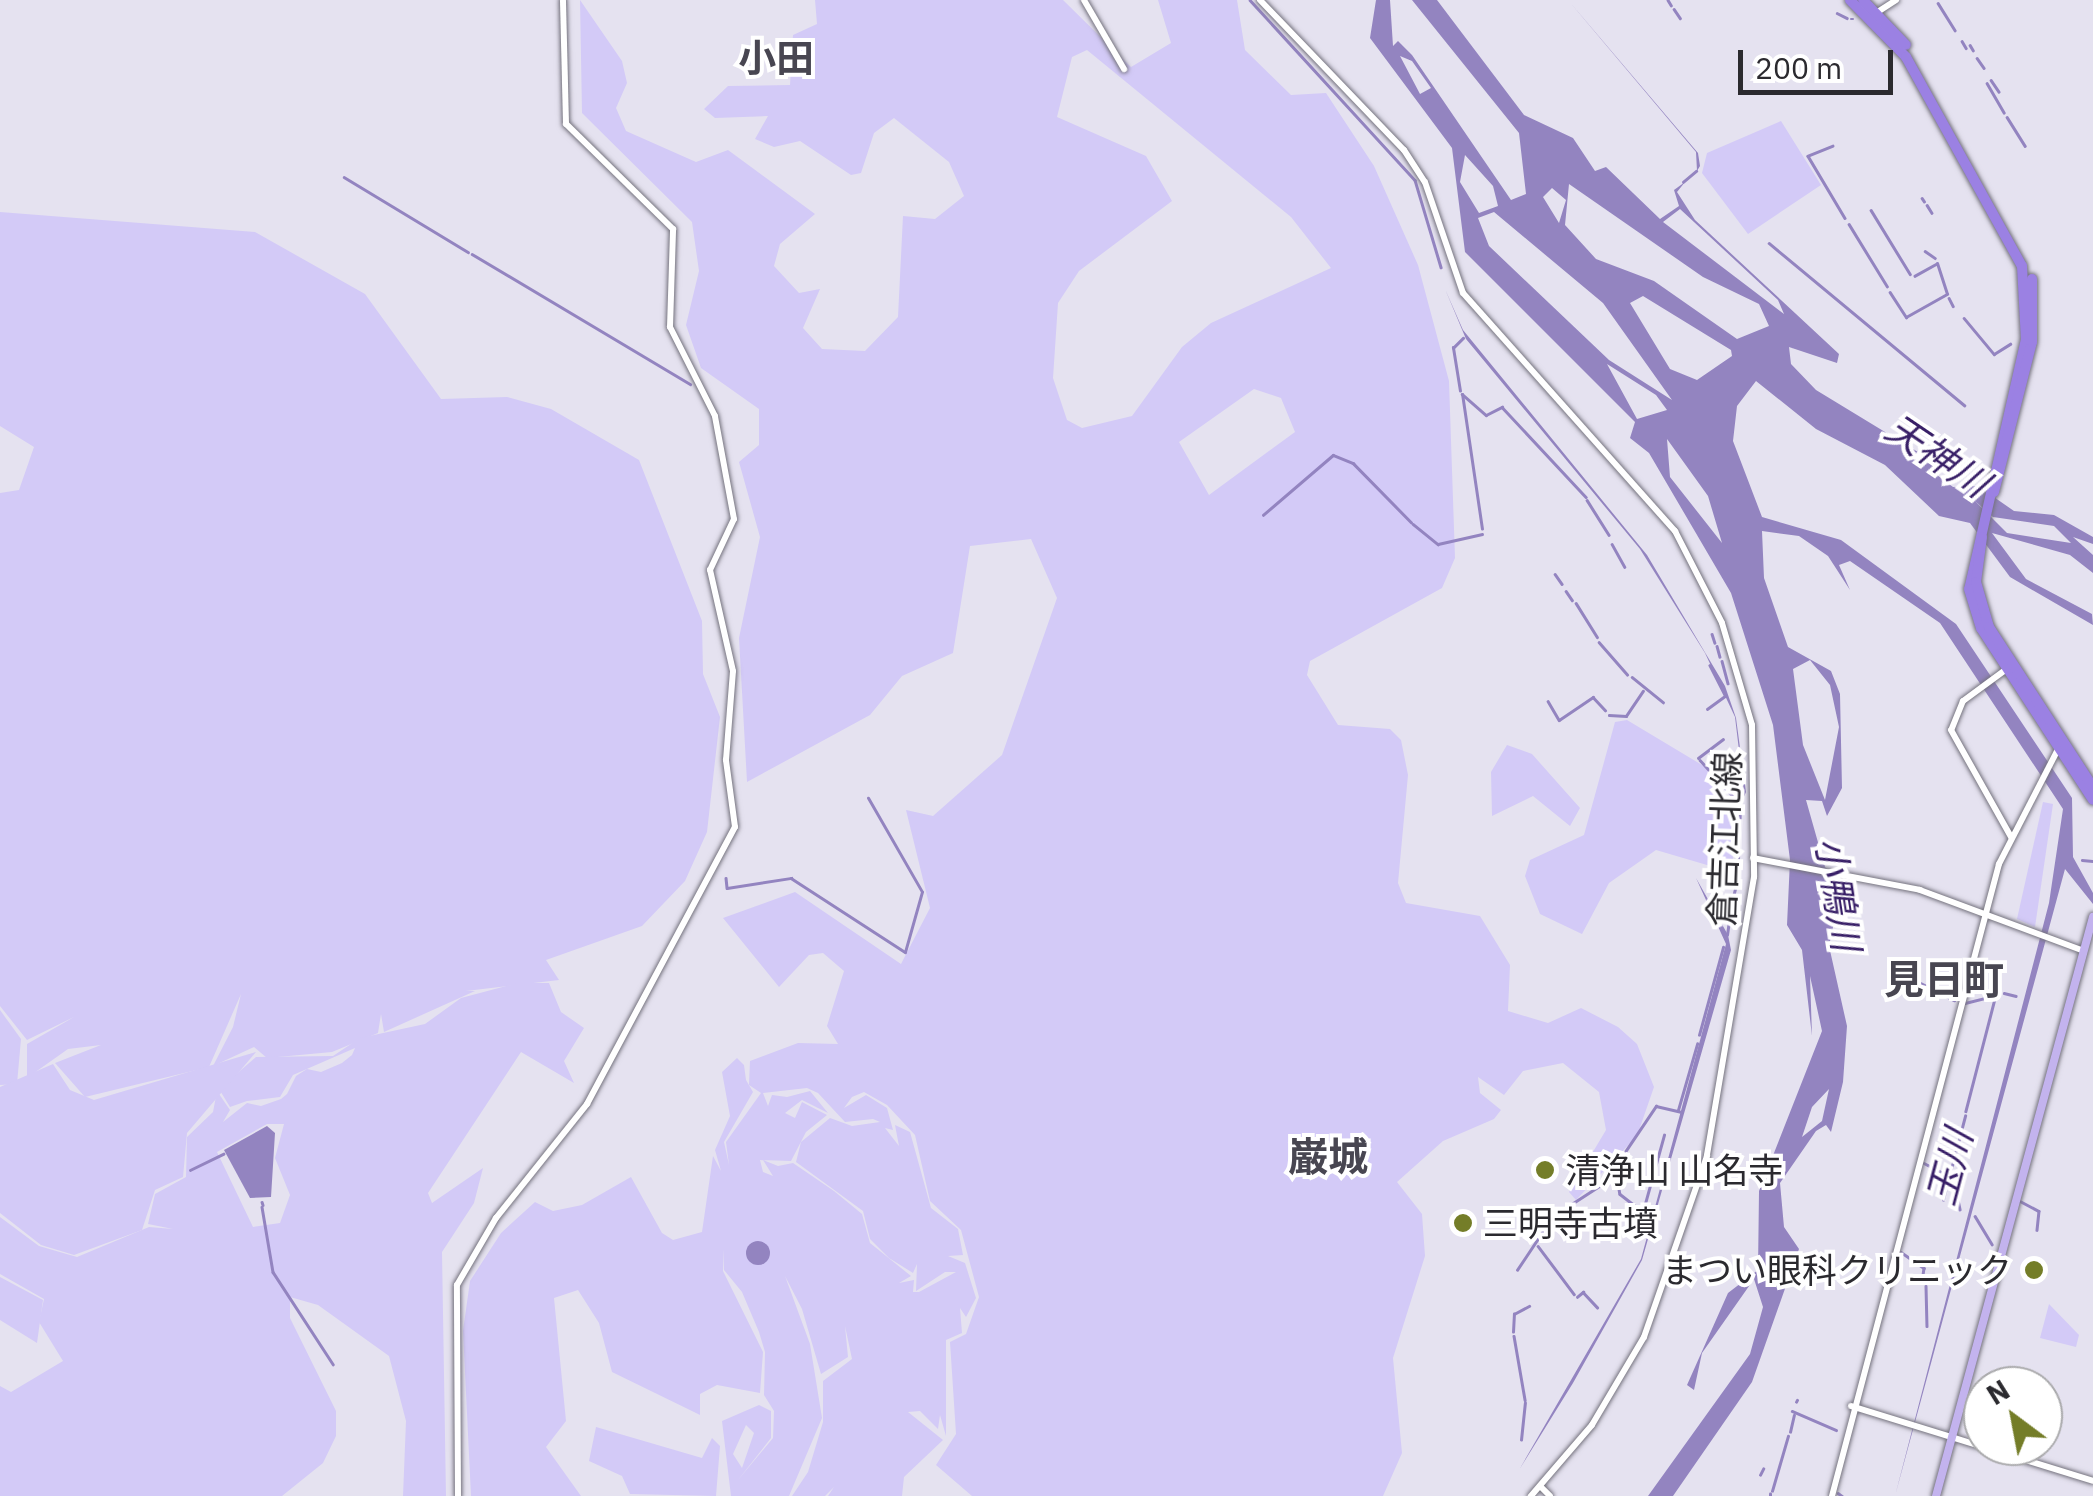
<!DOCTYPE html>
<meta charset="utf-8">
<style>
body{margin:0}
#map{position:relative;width:2093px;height:1496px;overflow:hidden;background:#e5e2f0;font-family:"IBM Plex Sans","Noto Sans JP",sans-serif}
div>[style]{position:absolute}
.green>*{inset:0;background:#d3caf7}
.water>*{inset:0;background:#9384c0}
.round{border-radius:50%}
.stream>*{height:2.5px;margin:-1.25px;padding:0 1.25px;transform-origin:1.25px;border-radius:1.25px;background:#9384c0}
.roads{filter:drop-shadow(0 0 2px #75737e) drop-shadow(0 0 2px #75737e)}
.secondary>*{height:6px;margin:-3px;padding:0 3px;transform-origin:3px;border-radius:3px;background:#fff}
.primary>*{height:8px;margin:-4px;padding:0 4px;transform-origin:4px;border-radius:4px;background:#c3b3ee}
.highway>*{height:10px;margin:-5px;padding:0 5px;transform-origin:5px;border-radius:5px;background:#9b81e3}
.dots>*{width:28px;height:28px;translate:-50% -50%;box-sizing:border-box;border:5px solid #fff;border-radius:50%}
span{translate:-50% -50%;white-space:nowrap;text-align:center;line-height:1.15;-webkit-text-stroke:8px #fff;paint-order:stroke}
.street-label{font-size:35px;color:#2b2a2f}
.poi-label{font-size:35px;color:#2b2a2f}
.left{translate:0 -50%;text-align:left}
.right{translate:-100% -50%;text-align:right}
.neighbourhood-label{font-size:38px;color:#484651;font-weight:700}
.water-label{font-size:38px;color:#381f67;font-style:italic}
.quarter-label{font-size:40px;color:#484651;font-weight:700}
.north{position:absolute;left:1963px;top:1366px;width:100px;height:100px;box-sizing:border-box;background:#fff;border:2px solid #aaaaac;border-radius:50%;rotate:328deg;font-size:28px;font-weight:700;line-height:40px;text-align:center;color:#2b2a2f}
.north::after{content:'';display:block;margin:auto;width:35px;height:45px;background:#747d28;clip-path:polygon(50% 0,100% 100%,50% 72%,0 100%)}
.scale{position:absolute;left:1738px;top:50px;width:155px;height:45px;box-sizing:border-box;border:5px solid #2b2a2f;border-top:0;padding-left:12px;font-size:30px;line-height:35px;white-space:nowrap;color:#2b2a2f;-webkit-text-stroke:8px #fff;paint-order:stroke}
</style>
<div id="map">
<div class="green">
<i style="clip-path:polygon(evenodd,580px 0,622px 61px,627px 83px,616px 108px,626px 131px,696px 162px,728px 150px,815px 214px,780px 244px,774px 266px,799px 293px,820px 289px,803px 328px,822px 349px,865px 351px,898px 317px,903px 216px,935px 219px,964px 196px,949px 162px,894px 118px,874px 133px,861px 173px,851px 175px,800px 141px,774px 147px,755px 139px,768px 116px,715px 118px,704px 109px,728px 86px,790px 85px,793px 35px,817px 24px,815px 0,1063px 0,1131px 67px,1171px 43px,1158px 0,1237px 0,1245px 50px,1291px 95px,1326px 93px,1374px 166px,1418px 265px,1449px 381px,1455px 558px,1442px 588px,1310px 661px,1307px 675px,1338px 725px,1390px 729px,1401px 740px,1408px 775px,1398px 883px,1406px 903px,1480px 916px,1510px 965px,1508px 1011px,1548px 1023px,1581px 1008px,1618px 1027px,1637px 1044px,1654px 1087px,1637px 1136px,1576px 1200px,1569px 1192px,1606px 1130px,1599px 1092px,1563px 1063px,1523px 1071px,1504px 1095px,1478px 1077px,1480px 1093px,1501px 1110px,1494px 1119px,1443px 1141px,1397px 1182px,1422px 1214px,1425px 1256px,1393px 1358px,1402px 1453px,1383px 1496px,972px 1496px,936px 1465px,956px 1434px,950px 1342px,966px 1334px,979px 1297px,961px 1230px,930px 1201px,915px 1135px,887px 1105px,864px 1092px,852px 1097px,844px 1108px,866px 1095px,887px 1108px,893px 1130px,885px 1128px,899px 1146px,895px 1125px,910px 1132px,931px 1208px,958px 1229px,963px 1255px,948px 1256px,965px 1263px,976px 1298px,966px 1317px,960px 1308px,962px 1333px,946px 1340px,946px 1436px,940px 1415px,938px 1429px,920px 1411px,908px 1412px,943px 1440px,904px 1477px,902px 1496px,828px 1496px,834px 1487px,825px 1496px,792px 1496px,808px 1472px,823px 1422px,823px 1381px,852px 1359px,845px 1326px,848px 1357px,821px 1374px,802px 1309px,785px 1276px,810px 1344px,822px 1418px,789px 1496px,731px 1496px,722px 1421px,759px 1405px,771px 1411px,771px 1438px,738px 1480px,773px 1438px,774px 1411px,764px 1395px,765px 1352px,759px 1332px,742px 1292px,724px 1270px,724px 1249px,723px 1271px,763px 1352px,760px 1393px,717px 1385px,700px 1394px,700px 1415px,694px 1412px,612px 1372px,599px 1323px,578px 1290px,554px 1298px,566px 1421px,546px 1447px,581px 1496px,471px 1496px,463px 1331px,470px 1281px,501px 1233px,535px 1202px,553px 1211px,582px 1205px,631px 1177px,662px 1233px,673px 1240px,702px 1232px,713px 1156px,721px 1171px,715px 1150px,730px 1116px,722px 1072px,737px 1058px,744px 1065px,746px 1080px,753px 1092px,724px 1142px,729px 1165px,726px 1142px,761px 1093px,749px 1085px,750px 1061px,798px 1043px,838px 1044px,827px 1026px,844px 971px,823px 953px,809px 955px,779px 987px,723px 918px,795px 892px,901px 964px,930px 908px,906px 810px,933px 816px,1002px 755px,1057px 598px,1031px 539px,970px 546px,953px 653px,902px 676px,870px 715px,747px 782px,739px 638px,760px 537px,739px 462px,759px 445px,759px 409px,701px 368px,686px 325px,699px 271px,692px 222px,582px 113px,580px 0,1087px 50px,1291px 217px,1331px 268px,1211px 323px,1182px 347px,1132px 416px,1082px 428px,1067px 420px,1053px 378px,1058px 303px,1079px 271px,1172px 201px,1146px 156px,1057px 117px,1072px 57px,1087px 50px,580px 0,1254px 389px,1281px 398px,1295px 432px,1209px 495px,1179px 442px,1254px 389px,580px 0,807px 1088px,818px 1093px,845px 1122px,873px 1119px,880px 1122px,852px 1126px,830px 1118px,801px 1142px,796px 1162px,863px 1211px,870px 1239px,889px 1258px,913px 1273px,917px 1264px,916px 1291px,945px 1272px,956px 1272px,919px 1292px,913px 1292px,914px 1280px,899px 1283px,911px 1276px,870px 1243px,862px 1214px,834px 1191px,793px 1163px,778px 1166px,763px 1160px,773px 1176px,763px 1172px,760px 1160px,791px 1161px,806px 1132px,827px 1115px,802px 1102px,795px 1118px,785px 1113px,802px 1100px,828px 1113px,810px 1091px,787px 1097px,772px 1095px,768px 1106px,763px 1093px,807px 1088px,580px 0,746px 1425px,754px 1433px,742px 1468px,733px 1454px,746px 1425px)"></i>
<i style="clip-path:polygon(1781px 121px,1821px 185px,1748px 234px,1702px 173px,1707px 153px)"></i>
<i style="clip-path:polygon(0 212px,255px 232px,365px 294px,441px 399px,507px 397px,551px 409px,639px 460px,702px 621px,703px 674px,720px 717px,707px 832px,685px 881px,642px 926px,546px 960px,559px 980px,466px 991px,475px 991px,384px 1032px,381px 1014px,378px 1033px,332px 1052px,267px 1058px,254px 1047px,213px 1066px,233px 1027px,241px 994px,209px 1067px,85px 1097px,55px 1063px,101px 1045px,68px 1049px,27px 1078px,27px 1044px,74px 1017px,27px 1040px,0 1006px,0 493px,19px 490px,34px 447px,0 426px)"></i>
<i style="clip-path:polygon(1627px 720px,1707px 768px,1732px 807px,1733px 864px,1724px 870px,1656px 850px,1609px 883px,1582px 934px,1540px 914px,1525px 876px,1530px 860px,1584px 835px,1615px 722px)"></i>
<i style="clip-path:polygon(1507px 745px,1532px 754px,1580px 808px,1570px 826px,1533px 796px,1492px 816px,1491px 772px)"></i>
<i style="clip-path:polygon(2043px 802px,2053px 804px,2035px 927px,2017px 919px)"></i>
<i style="clip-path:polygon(evenodd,518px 983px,549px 983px,561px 1012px,584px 1028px,564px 1061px,574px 1083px,521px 1052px,428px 1193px,432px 1203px,483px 1168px,474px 1203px,442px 1252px,446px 1496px,403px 1496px,406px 1421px,389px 1356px,318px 1305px,290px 1297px,290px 1318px,336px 1411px,336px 1436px,323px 1463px,282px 1496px,0 1496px,0 1386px,11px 1392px,63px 1361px,39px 1322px,44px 1299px,0 1274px,0 1217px,39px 1246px,77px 1257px,149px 1227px,173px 1229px,148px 1224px,155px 1194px,186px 1177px,187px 1137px,213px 1112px,217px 1091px,230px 1110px,223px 1122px,247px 1103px,261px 1106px,281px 1099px,287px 1094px,296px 1076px,307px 1069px,321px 1072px,342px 1063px,352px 1055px,355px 1048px,293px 1075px,280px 1097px,247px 1101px,230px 1107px,219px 1089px,256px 1057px,333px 1056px,360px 1038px,425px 1024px,461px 998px,518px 983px,267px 1124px,284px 1124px,275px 1158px,290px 1195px,280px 1223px,253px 1227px,217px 1152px,267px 1124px)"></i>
<i style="clip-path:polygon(0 1010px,21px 1039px,17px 1084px,0 1085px)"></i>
<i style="clip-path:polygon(256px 1052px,187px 1133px,183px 1177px,155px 1190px,142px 1230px,74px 1255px,41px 1245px,0 1213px,0 1087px,53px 1064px,70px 1090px,94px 1100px)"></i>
<i style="clip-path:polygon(0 1277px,43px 1300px,37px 1343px,0 1320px)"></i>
<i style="clip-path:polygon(2049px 1304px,2079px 1335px,2076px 1347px,2040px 1338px)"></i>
<i style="clip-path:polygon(596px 1427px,702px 1458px,712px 1438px,720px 1446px,716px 1496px,630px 1494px,622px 1476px,589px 1461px)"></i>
</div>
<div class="water">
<i style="clip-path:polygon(evenodd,1376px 0,1390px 0,1393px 46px,1398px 41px,1412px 55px,1511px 200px,1526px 194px,1519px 133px,1412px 0,1437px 0,1524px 115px,1573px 138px,1595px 171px,1606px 167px,1660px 219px,1679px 206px,1674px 190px,1685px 182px,1677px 192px,1695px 220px,1839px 354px,1837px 363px,1789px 347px,1791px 364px,1816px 390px,1936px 463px,1933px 472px,1953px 487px,1978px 486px,2014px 511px,2054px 515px,2093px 537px,2093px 544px,2073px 537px,2093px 555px,2093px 573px,2070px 555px,1992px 533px,2026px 579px,2092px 614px,2093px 625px,2010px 577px,1970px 523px,1939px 516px,1885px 465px,1816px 429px,1756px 381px,1737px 406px,1733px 441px,1762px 517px,1841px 540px,1956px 624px,2072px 798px,2073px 857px,2093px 893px,2093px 904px,2065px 869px,1895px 1496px,2049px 903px,2063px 809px,1940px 623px,1850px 561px,1839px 565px,1850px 590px,1828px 556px,1799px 536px,1762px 531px,1764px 578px,1788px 647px,1831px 671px,1840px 694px,1842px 788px,1827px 816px,1822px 801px,1806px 800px,1825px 867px,1842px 886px,1829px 946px,1847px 1026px,1843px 1082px,1831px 1132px,1826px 1125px,1816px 1131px,1780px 1183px,1784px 1227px,1799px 1249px,1752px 1382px,1673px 1496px,1648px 1496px,1750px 1354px,1763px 1307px,1754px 1279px,1702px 1353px,1694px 1390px,1687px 1385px,1728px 1293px,1758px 1270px,1759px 1191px,1822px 1031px,1810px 976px,1812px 1036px,1802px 950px,1787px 925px,1790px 860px,1773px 725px,1731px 593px,1649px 453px,1630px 438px,1635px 422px,1465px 252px,1452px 148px,1370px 38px,1376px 0,1400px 56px,1412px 61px,1431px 88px,1420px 94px,1400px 56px,1376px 0,1465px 155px,1493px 186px,1498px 206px,1479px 213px,1460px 182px,1465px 155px,1376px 0,1569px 184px,1703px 277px,1759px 304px,1769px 326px,1737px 339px,1654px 281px,1596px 259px,1565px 225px,1569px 184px,1376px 0,1552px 188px,1566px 200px,1559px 223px,1543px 197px,1552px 188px,1376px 0,1680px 209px,1778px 300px,1784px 314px,1663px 222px,1680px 209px,1376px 0,1494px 212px,1603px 303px,1672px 400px,1609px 360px,1489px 246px,1478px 218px,1494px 212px,1376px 0,1643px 296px,1731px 350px,1732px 356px,1697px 380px,1670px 369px,1630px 303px,1643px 296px,1376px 0,1607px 364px,1656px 395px,1667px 410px,1637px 419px,1607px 364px,1376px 0,1667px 439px,1708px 496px,1722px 543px,1670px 477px,1667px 439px,1376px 0,1975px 501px,1993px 517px,2054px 526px,2071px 543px,2007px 533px,1975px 501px,1376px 0,1810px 660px,1830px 685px,1839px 727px,1825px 800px,1803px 745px,1793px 669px,1810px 660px,1376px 0,1829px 1089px,1822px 1121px,1802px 1137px,1812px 1107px,1829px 1089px)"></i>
<i style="clip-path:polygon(1568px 0,1698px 153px,1700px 166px,1697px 171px,1696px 152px)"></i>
<i style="clip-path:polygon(1445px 289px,1463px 330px,1647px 555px,1725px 686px,1736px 718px,1746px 792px,1737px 813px,1744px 792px,1735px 717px,1705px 653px,1640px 549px,1466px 339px)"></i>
<i style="clip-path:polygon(1696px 878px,1728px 935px,1731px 950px,1642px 1260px,1573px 1383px,1519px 1470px,1641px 1259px,1726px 944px)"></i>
<i style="clip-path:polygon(267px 1126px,275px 1133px,271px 1197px,250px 1198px,224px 1150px)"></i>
<i class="round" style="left:746px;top:1241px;width:24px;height:24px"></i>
</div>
<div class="stream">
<i style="left:1250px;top:0;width:244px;rotate:47.5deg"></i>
<i style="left:1415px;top:180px;width:91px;rotate:73.4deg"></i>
<i style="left:1668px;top:0;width:6px;rotate:59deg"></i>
<i style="left:1938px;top:3px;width:32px;rotate:58deg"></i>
<i style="left:1674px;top:9px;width:11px;rotate:56deg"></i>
<i style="left:1837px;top:13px;width:11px;rotate:27deg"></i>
<i style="left:1851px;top:19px;width:2px"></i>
<i style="left:1962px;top:41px;width:8px;rotate:60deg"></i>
<i style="left:1970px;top:45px;width:6px;rotate:59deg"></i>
<i style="left:1977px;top:58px;width:12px;rotate:55deg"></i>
<i style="left:1991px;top:80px;width:14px;rotate:56deg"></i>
<i style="left:1987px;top:83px;width:34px;rotate:60deg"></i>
<i style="left:2007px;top:117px;width:34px;rotate:58deg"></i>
<i style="left:1833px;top:146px;width:27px;rotate:158deg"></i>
<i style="left:1808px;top:156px;width:72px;rotate:59.2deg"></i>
<i style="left:344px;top:177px;width:145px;rotate:31.2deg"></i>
<i style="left:1683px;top:182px;width:17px;rotate:-40deg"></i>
<i style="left:1922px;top:198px;width:4px;rotate:56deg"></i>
<i style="left:1927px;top:205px;width:9px;rotate:58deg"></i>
<i style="left:1871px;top:210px;width:75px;rotate:58.6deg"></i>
<i style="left:1849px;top:224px;width:73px;rotate:58.5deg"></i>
<i style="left:1769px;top:243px;width:254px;rotate:39.7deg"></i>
<i style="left:1925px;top:251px;width:12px;rotate:35deg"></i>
<i style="left:472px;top:254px;width:254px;rotate:30.8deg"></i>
<i style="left:1890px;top:292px;width:30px;rotate:57deg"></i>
<i style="left:1906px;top:317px;width:47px;rotate:-29.3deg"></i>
<i style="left:1947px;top:294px;width:32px;rotate:-108deg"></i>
<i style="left:1937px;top:264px;width:25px;rotate:151deg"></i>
<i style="left:1949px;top:298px;width:9px;rotate:63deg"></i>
<i style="left:1964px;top:318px;width:47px;rotate:50.2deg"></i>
<i style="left:1994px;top:354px;width:19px;rotate:-32deg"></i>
<i style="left:1460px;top:391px;width:44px;rotate:-99.2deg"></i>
<i style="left:1453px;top:348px;width:14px;rotate:-45deg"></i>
<i style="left:1587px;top:500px;width:41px;rotate:57.8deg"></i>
<i style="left:1263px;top:515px;width:92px;rotate:-40.6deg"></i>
<i style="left:1333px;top:455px;width:22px;rotate:22deg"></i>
<i style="left:1353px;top:463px;width:83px;rotate:45.5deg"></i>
<i style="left:1413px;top:524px;width:32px;rotate:39deg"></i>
<i style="left:1438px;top:544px;width:45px;rotate:-12.8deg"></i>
<i style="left:1482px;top:529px;width:136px;rotate:-98.4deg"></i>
<i style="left:1462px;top:394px;width:32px;rotate:41deg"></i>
<i style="left:1486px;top:415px;width:18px;rotate:-27deg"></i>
<i style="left:1502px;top:407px;width:123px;rotate:47deg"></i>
<i style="left:1612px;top:544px;width:26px;rotate:61deg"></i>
<i style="left:1555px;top:574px;width:12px;rotate:55deg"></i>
<i style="left:1566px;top:591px;width:11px;rotate:56deg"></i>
<i style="left:1576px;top:603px;width:40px;rotate:58deg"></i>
<i style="left:1712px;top:634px;width:9px;rotate:72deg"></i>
<i style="left:1599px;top:642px;width:43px;rotate:48.8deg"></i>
<i style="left:1717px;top:646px;width:11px;rotate:75deg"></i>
<i style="left:1722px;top:661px;width:23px;rotate:75deg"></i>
<i style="left:1632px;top:677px;width:40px;rotate:39deg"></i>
<i style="left:1548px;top:701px;width:22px;rotate:60deg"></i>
<i style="left:1559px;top:720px;width:41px;rotate:-34.1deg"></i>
<i style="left:1593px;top:697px;width:18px;rotate:47deg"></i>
<i style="left:1707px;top:709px;width:22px;rotate:-36deg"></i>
<i style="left:1725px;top:696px;width:34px;rotate:-117deg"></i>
<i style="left:1609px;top:715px;width:17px;rotate:3deg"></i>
<i style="left:1626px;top:716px;width:30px;rotate:-56deg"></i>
<i style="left:1698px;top:758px;width:31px;rotate:-37deg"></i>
<i style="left:1700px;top:760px;width:57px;rotate:47.9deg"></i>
<i style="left:2082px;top:860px;width:11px;rotate:5deg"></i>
<i style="left:726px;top:878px;width:10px;rotate:84deg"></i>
<i style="left:727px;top:888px;width:65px;rotate:-8.9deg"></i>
<i style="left:791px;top:878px;width:136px;rotate:33deg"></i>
<i style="left:905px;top:952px;width:62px;rotate:-74.2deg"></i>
<i style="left:922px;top:892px;width:108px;rotate:-119.9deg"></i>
<i style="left:1737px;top:885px;width:79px;rotate:-87.8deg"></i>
<i style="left:1732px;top:901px;width:12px;rotate:-76deg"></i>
<i style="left:1727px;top:935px;width:22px;rotate:-82deg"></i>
<i style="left:1907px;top:976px;width:53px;rotate:27.1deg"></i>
<i style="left:2004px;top:993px;width:12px;rotate:14deg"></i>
<i style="left:1965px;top:1003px;width:32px;rotate:-14deg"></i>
<i style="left:1996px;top:995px;width:120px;rotate:104.5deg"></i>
<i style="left:1699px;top:1035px;width:91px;rotate:-74.7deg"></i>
<i style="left:1678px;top:1110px;width:69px;rotate:-73.9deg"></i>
<i style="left:1924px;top:1163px;width:26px;rotate:28deg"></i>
<i style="left:190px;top:1170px;width:37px;rotate:-26deg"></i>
<i style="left:1616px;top:1170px;width:24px;rotate:81deg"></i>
<i style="left:1620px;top:1194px;width:28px;rotate:38deg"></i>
<i style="left:1954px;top:1181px;width:29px;rotate:78deg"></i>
<i style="left:1943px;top:1200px;width:87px;rotate:-75.3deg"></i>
<i style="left:2020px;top:1201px;width:21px;rotate:28deg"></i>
<i style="left:2039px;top:1211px;width:19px;rotate:96deg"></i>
<i style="left:262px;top:1202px;width:3px;rotate:72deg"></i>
<i style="left:262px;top:1207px;width:66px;rotate:80.4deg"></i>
<i style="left:273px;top:1272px;width:110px;rotate:56.9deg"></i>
<i style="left:1975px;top:1216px;width:33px;rotate:59deg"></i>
<i style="left:1641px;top:1218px;width:86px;rotate:-74.5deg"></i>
<i style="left:1538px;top:1246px;width:60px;rotate:53.1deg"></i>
<i style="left:1901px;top:1252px;width:28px;rotate:35deg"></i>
<i style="left:1924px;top:1268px;width:14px;rotate:98deg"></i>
<i style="left:1517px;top:1270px;width:65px;rotate:-56.3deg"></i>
<i style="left:1553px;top:1216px;width:61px;rotate:-32.9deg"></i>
<i style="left:1604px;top:1183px;width:93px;rotate:-56deg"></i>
<i style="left:1656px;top:1106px;width:26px;rotate:13deg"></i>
<i style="left:1926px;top:1286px;width:40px;rotate:88.6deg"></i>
<i style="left:1577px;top:1297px;width:8px;rotate:-40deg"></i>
<i style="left:1583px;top:1292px;width:21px;rotate:47deg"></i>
<i style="left:1513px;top:1332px;width:18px;rotate:-87deg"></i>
<i style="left:1514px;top:1314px;width:17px;rotate:-28deg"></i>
<i style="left:1514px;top:1336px;width:65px;rotate:80.2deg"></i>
<i style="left:1796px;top:1402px;width:2px;rotate:-63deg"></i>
<i style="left:1792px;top:1411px;width:48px;rotate:23.4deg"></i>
<i style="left:1790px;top:1432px;width:17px;rotate:-77deg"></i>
<i style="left:1521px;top:1440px;width:37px;rotate:-84deg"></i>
<i style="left:1760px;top:1475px;width:7px;rotate:-63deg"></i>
<i style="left:1772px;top:1491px;width:57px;rotate:-73.8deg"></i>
<i style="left:1838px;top:1493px;width:5px;rotate:37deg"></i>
<i style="left:1770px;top:1496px;width:2px;rotate:-90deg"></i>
</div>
<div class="roads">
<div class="secondary">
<i style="left:1084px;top:0;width:80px;rotate:59.9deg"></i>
<i style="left:1260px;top:0;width:208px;rotate:46.2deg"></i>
<i style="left:1404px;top:150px;width:38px;rotate:57deg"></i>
<i style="left:1425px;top:182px;width:117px;rotate:71.1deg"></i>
<i style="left:1463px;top:293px;width:319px;rotate:48.3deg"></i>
<i style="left:1675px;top:531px;width:103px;rotate:62.9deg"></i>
<i style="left:1722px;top:623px;width:106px;rotate:73.6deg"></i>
<i style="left:1752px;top:725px;width:152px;rotate:89.2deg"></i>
<i style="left:1754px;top:877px;width:283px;rotate:99.6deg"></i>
<i style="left:1707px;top:1156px;width:192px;rotate:109.2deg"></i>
<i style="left:1644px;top:1337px;width:102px;rotate:120.6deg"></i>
<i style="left:1592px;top:1425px;width:94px;rotate:130.7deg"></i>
<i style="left:1876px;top:13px;width:24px;rotate:-33deg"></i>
<i style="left:2008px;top:668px;width:56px;rotate:143.7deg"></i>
<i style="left:1963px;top:701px;width:31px;rotate:112deg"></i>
<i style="left:1951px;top:730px;width:123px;rotate:60.7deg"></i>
<i style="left:1753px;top:858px;width:170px;rotate:10.8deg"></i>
<i style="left:1920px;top:890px;width:172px;rotate:20.4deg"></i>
<i style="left:1851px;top:1406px;width:253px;rotate:17.2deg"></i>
<i style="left:1540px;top:1486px;width:14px;rotate:45deg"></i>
<i style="left:458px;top:1496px;width:211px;rotate:-90.3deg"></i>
<i style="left:457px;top:1285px;width:78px;rotate:-59.8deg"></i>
<i style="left:496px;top:1218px;width:146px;rotate:-51.4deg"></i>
<i style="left:587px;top:1104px;width:314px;rotate:-61.9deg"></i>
<i style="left:735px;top:827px;width:68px;rotate:-97.7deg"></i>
<i style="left:726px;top:760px;width:89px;rotate:-85.5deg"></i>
<i style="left:733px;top:671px;width:104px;rotate:-102.8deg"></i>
<i style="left:710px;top:570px;width:56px;rotate:-64.8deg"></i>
<i style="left:734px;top:519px;width:105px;rotate:-100.5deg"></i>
<i style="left:715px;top:416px;width:100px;rotate:-116.8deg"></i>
<i style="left:670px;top:327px;width:98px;rotate:-88.2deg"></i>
<i style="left:673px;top:229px;width:150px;rotate:-135.5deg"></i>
<i style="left:566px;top:124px;width:124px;rotate:-91.4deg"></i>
<i style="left:1832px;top:1496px;width:654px;rotate:-75.2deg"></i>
<i style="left:1999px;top:864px;width:129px;rotate:-62.8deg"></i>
</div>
<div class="primary">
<i style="left:1936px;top:1496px;width:600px;rotate:-74.83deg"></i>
</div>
<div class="highway">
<i style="left:1850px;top:0;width:80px;rotate:45.5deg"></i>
<i style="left:1906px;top:57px;width:239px;rotate:61deg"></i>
<i style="left:2022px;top:266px;width:73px;rotate:86.9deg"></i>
<i style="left:2026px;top:339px;width:256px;rotate:102.8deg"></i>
<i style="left:1969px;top:589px;width:41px;rotate:72.9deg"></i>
<i style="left:1981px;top:628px;width:205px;rotate:56.9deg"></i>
<i style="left:1863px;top:0;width:62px;rotate:46.3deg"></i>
<i style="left:1994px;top:492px;width:155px;rotate:-75.8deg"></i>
<i style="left:2032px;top:342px;width:63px;rotate:-90deg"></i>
<i style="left:1982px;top:537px;width:45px;rotate:97.6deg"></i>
<i style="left:1976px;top:582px;width:47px;rotate:73.9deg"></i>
<i style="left:1989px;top:627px;width:191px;rotate:57deg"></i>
</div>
</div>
<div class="dots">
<i style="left:1545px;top:1170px;background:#747d28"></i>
<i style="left:1463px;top:1223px;background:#747d28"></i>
<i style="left:2034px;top:1270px;background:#747d28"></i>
</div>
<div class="street-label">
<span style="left:1724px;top:839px;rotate:-88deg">倉吉江北線</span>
</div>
<div class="poi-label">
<span class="left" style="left:1565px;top:1170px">清浄山 山名寺</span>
<span class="left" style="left:1483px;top:1223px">三明寺古墳</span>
<span class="right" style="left:2012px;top:1270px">まつい眼科クリニック</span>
</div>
<div class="neighbourhood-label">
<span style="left:776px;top:58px">小田</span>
</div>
<div class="water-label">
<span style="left:1938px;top:455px;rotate:34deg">天神川</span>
<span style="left:1839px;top:894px;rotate:81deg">小鴨川</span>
<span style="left:1949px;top:1167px;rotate:-75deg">玉川</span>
</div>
<div class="quarter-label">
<span style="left:1944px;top:979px">見日町</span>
<span style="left:1328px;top:1156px">巌城</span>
</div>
<div class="north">N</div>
<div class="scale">200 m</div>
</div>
